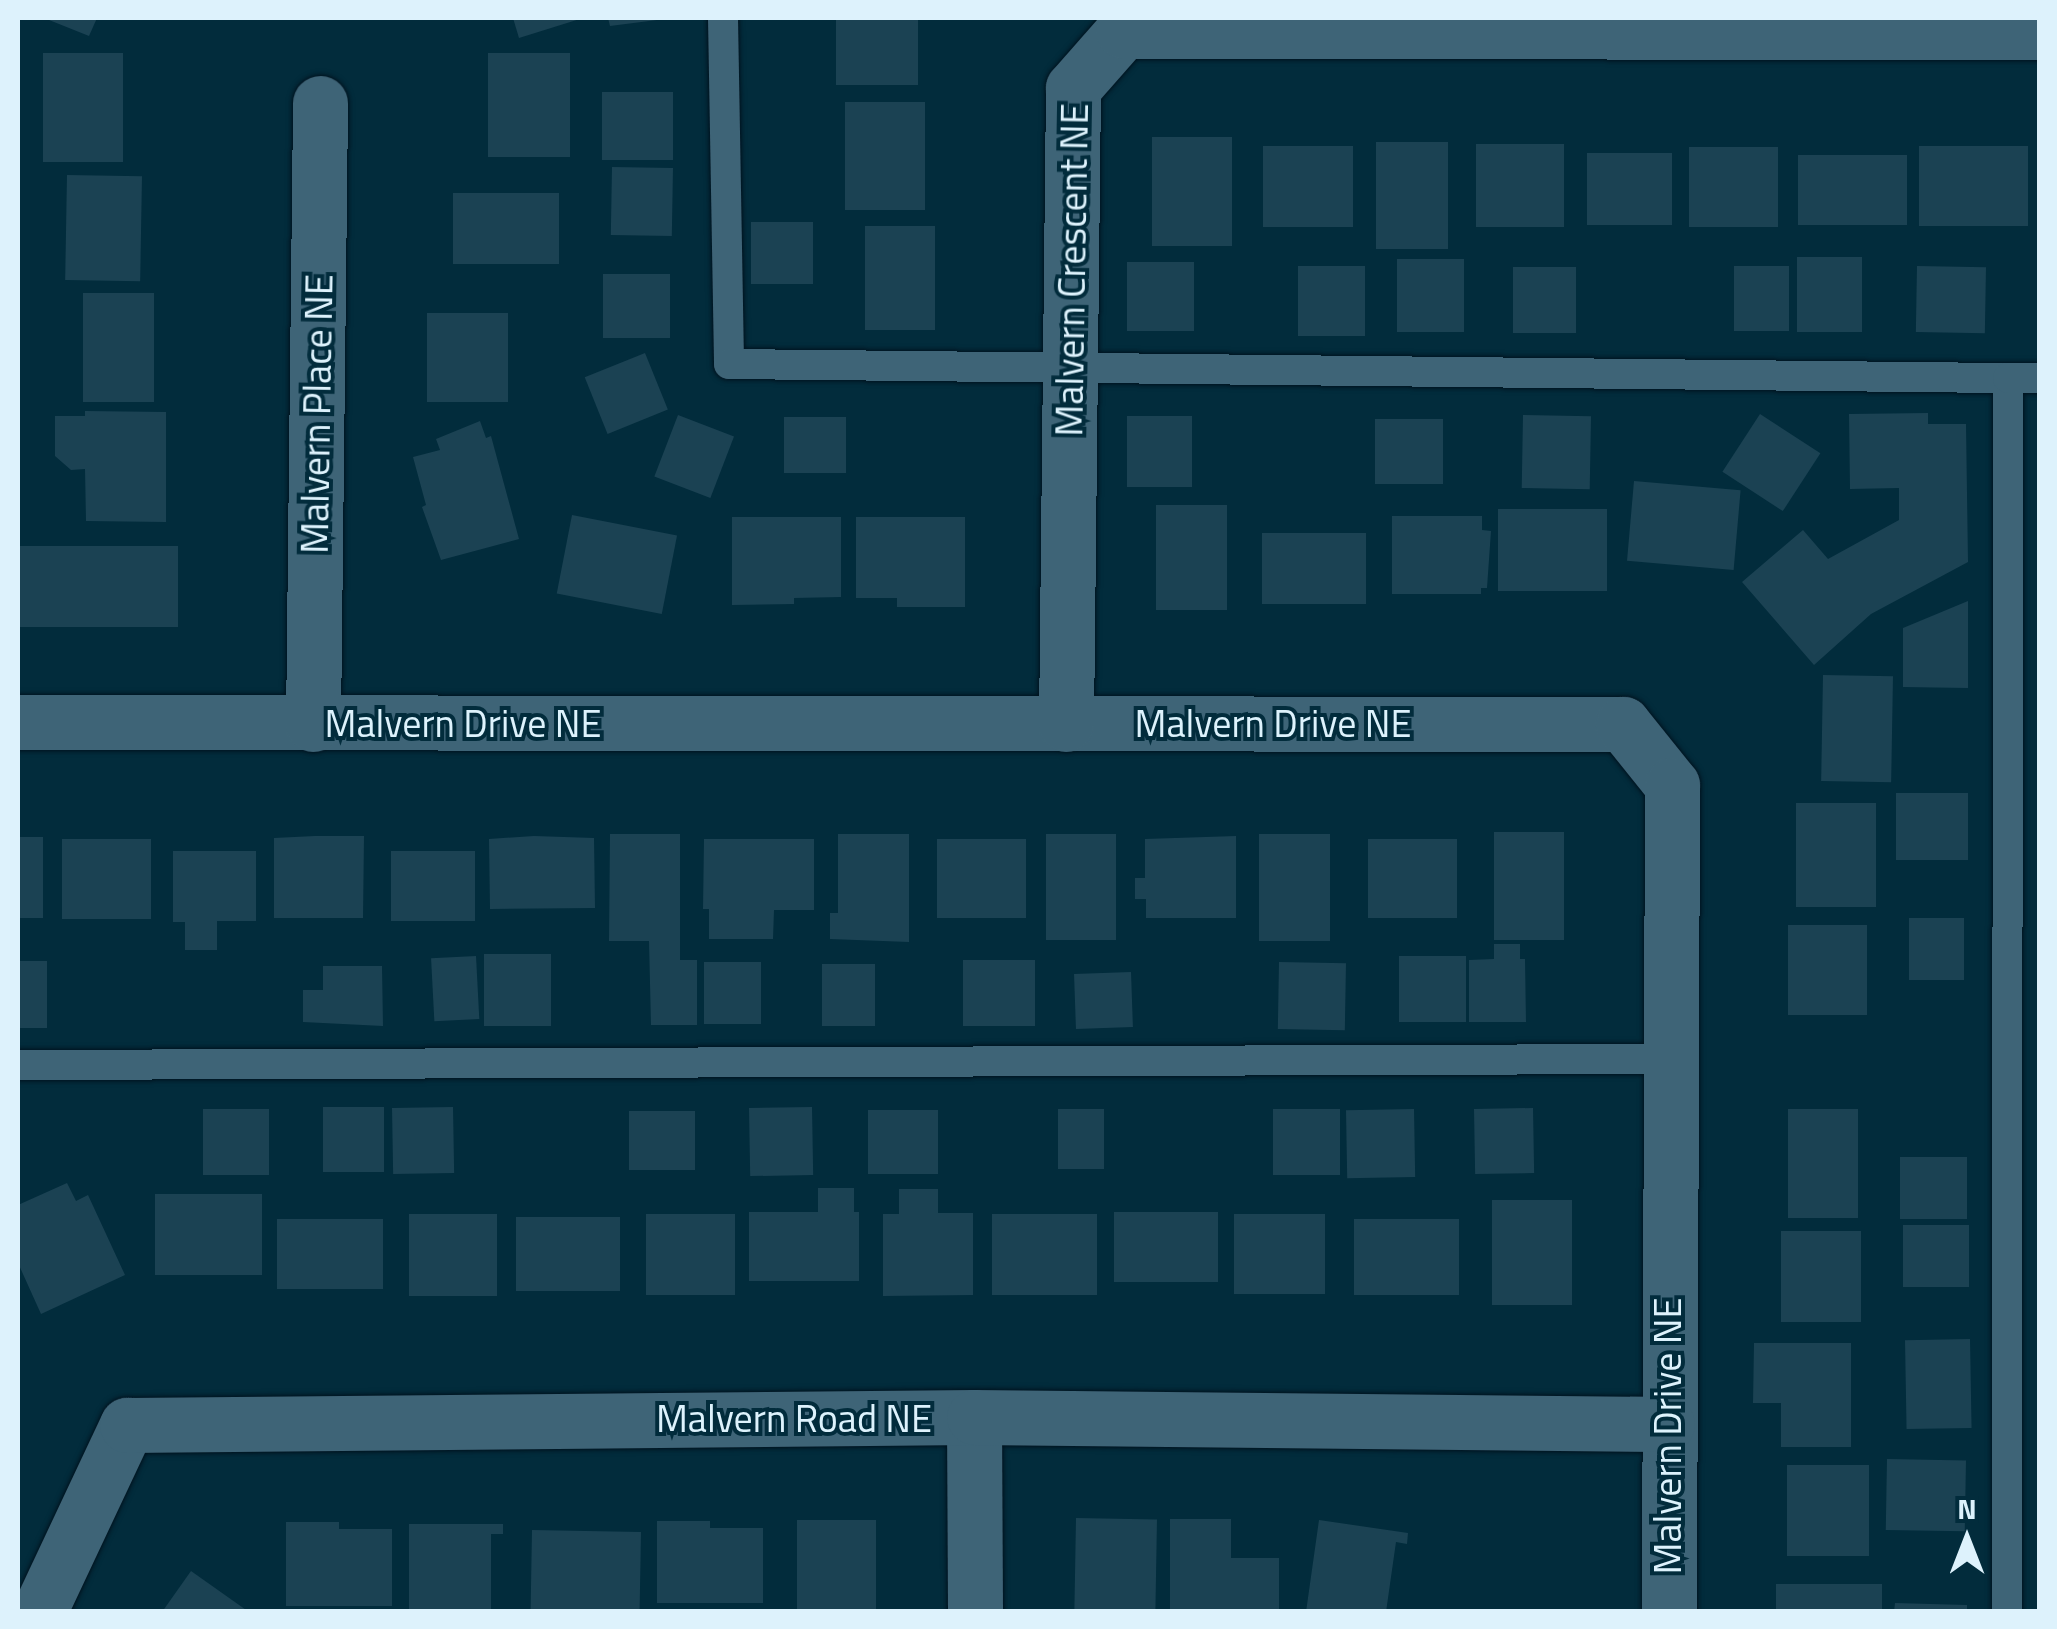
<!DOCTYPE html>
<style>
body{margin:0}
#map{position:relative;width:2057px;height:1629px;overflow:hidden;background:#022c3c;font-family:"Titillium Web",sans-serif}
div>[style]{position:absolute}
.building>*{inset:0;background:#1b4253;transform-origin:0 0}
.roads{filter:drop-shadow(0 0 2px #00131f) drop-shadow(0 0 2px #00131f)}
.service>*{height:30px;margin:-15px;padding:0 15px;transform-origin:15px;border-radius:15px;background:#3e6477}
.minor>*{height:55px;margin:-27.5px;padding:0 27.5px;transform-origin:27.5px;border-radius:27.5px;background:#3e6477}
span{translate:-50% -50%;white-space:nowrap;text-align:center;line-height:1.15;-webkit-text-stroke:8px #022c3c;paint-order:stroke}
.street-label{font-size:38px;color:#ddf2fc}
.frame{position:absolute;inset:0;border:20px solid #ddf2fc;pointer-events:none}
.north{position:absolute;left:1917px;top:1489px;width:100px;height:100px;-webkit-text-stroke:8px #022c3c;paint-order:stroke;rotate:0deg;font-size:28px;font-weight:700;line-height:40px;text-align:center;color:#ddf2fc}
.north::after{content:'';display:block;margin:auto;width:35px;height:45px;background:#ddf2fc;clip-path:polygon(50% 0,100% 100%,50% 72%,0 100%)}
</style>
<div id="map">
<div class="building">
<i style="clip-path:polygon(44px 18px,97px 18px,89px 36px)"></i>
<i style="clip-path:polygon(513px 18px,583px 18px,519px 38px)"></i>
<i style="clip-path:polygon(608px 18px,657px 18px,657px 20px,610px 26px)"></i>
<i style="left:836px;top:18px;width:82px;height:67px"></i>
<i style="left:43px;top:53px;width:80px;height:109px"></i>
<i style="left:488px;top:53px;width:82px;height:104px"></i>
<i style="left:602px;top:92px;width:71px;height:68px"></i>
<i style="left:845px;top:102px;width:80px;height:108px"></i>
<i style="left:1152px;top:137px;width:80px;height:109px"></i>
<i style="left:1376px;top:142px;width:72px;height:107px"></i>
<i style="left:1564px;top:144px;width:83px;height:88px;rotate:90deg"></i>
<i style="left:1263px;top:146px;width:90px;height:81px"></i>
<i style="left:1919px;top:146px;width:109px;height:80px"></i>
<i style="left:1689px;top:147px;width:89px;height:80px"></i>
<i style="left:1587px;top:153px;width:85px;height:72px"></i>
<i style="left:1798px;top:155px;width:109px;height:70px"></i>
<i style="left:612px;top:167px;width:61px;height:68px;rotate:1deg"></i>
<i style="left:67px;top:175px;width:75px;height:105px;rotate:1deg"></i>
<i style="left:559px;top:193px;width:71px;height:106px;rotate:90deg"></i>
<i style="left:751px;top:222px;width:62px;height:62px"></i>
<i style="left:865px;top:226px;width:70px;height:104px"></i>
<i style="left:1797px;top:257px;width:65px;height:75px"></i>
<i style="left:1397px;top:259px;width:67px;height:73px"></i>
<i style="left:1127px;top:262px;width:67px;height:69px"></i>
<i style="left:1298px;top:266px;width:67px;height:70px"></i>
<i style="left:1734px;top:266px;width:55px;height:65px"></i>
<i style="left:1917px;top:266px;width:69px;height:66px;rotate:1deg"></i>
<i style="left:1513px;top:267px;width:63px;height:66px"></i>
<i style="left:603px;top:274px;width:67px;height:64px"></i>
<i style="left:83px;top:293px;width:71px;height:109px"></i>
<i style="left:427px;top:313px;width:81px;height:89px"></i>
<i style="left:645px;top:353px;width:61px;height:65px;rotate:68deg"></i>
<i style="clip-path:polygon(85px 411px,166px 412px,166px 522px,86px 521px,85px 469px,71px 470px,55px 456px,55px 416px,85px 416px)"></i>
<i style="clip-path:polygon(1928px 413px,1928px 424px,1966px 424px,1968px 562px,1871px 614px,1814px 665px,1742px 582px,1803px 530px,1828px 559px,1899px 520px,1899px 488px,1850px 489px,1849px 414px)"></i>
<i style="left:1760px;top:414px;width:72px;height:69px;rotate:33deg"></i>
<i style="left:678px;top:415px;width:60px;height:66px;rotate:21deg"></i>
<i style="left:1523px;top:415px;width:68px;height:73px;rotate:1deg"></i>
<i style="left:1127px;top:416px;width:65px;height:71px"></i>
<i style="left:784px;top:417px;width:62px;height:56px"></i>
<i style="left:1375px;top:419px;width:68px;height:65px"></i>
<i style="clip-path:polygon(480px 421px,486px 438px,491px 436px,519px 539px,441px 560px,422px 507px,426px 505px,413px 457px,440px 450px,436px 439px)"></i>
<i style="left:1634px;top:481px;width:107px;height:80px;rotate:5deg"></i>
<i style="left:1156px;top:505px;width:71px;height:105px"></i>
<i style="left:1498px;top:509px;width:109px;height:82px"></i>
<i style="left:572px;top:515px;width:107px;height:80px;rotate:11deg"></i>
<i style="clip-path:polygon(1392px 516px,1482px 516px,1482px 530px,1491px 531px,1487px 588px,1481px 588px,1481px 594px,1392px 594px)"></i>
<i style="clip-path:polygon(732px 517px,841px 517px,841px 597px,794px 598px,794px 604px,732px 605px)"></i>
<i style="clip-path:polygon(856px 517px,965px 517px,965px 607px,897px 607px,897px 598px,856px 598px)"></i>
<i style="left:1262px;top:533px;width:104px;height:71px"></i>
<i style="left:18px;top:546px;width:160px;height:81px"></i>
<i style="clip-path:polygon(1968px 601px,1968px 688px,1903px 687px,1903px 628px)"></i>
<i style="left:1823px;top:675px;width:70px;height:106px;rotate:1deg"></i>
<i style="left:1896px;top:793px;width:72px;height:67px"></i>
<i style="left:1796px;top:803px;width:80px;height:104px"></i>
<i style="left:1494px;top:832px;width:70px;height:108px"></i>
<i style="clip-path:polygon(610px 834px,680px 834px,680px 960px,697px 960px,697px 1025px,651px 1025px,649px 941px,609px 941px)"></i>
<i style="clip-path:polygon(838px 834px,909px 834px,909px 942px,830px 939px,830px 913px,838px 913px)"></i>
<i style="left:1046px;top:834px;width:70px;height:106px"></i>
<i style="left:1259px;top:834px;width:71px;height:107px"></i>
<i style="clip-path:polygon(315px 836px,364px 836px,363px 918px,274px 918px,274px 838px)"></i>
<i style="clip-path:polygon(534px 836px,594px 838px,595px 908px,490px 909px,489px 839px)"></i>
<i style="clip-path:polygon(1236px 836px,1236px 918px,1146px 918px,1146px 899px,1135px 899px,1135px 878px,1145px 878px,1145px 839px)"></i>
<i style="left:18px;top:837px;width:25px;height:81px"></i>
<i style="left:62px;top:839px;width:89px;height:80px"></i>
<i style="clip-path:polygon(704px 839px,814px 839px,814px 910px,774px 910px,773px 939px,709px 939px,709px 909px,703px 909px)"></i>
<i style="left:937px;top:839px;width:89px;height:79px"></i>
<i style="left:1368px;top:839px;width:89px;height:79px"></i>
<i style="clip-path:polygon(173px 851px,256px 851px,256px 921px,217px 921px,217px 950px,185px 950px,185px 922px,173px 922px)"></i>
<i style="left:391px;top:851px;width:84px;height:70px"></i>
<i style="left:1909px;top:918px;width:55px;height:62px"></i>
<i style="left:1788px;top:925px;width:79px;height:90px"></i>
<i style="clip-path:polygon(1494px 944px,1520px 944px,1520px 959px,1525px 959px,1526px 1022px,1469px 1022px,1469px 960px,1494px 959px)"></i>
<i style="left:484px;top:954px;width:67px;height:72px"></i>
<i style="left:476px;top:956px;width:63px;height:45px;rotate:87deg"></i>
<i style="left:1466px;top:956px;width:66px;height:67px;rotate:90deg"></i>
<i style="left:963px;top:960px;width:72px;height:66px"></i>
<i style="left:18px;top:961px;width:29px;height:67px"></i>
<i style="left:704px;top:962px;width:57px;height:62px"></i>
<i style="left:1279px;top:962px;width:67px;height:67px;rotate:1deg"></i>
<i style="left:822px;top:964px;width:53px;height:62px"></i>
<i style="clip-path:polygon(323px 966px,382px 966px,383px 1026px,303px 1022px,303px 990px,323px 990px)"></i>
<i style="left:1131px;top:972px;width:55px;height:57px;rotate:88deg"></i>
<i style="left:323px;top:1107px;width:61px;height:65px"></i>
<i style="left:453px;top:1107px;width:66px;height:61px;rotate:89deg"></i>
<i style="left:812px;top:1107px;width:68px;height:63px;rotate:89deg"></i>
<i style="left:1533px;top:1108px;width:65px;height:59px;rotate:89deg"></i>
<i style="left:269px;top:1109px;width:66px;height:66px;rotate:90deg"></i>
<i style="left:1058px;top:1109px;width:46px;height:60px"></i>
<i style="left:1273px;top:1109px;width:67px;height:66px"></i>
<i style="left:1414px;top:1109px;width:68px;height:68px;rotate:89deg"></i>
<i style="left:1788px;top:1109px;width:70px;height:109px"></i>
<i style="left:868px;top:1110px;width:70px;height:64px"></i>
<i style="left:629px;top:1111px;width:66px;height:59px"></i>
<i style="left:1900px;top:1157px;width:67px;height:62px"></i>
<i style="clip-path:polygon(67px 1183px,76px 1201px,88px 1195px,125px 1275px,41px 1314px,18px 1263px,18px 1205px)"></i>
<i style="clip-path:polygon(818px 1188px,854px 1188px,854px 1212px,859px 1212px,859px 1281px,749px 1281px,749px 1212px,818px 1212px)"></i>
<i style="clip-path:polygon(899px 1189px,938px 1189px,938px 1213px,973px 1213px,973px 1295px,883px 1296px,883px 1214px,899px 1214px)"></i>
<i style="left:155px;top:1194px;width:107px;height:81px"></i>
<i style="left:1492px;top:1200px;width:80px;height:105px"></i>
<i style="left:1114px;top:1212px;width:104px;height:70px"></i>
<i style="left:409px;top:1214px;width:88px;height:82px"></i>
<i style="left:646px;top:1214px;width:89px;height:81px"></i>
<i style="left:992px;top:1214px;width:105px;height:81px"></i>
<i style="left:1234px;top:1214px;width:91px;height:80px"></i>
<i style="left:516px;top:1217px;width:104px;height:74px"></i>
<i style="left:277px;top:1219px;width:106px;height:70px"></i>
<i style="left:1354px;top:1219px;width:105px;height:76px"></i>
<i style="left:1903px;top:1225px;width:66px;height:62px"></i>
<i style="left:1781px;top:1231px;width:80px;height:91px"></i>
<i style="left:1970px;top:1339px;width:89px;height:65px;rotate:89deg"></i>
<i style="clip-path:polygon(1754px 1343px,1851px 1343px,1851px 1447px,1781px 1447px,1781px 1403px,1753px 1403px)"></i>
<i style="left:1887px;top:1459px;width:79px;height:71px;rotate:1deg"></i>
<i style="left:1787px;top:1465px;width:82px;height:91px"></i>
<i style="left:1076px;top:1518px;width:81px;height:94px;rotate:1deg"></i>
<i style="clip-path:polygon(1170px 1519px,1231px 1519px,1231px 1558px,1279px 1558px,1279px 1612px,1170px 1612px)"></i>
<i style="left:797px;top:1520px;width:79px;height:92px"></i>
<i style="clip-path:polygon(1319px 1520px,1408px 1533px,1407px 1544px,1396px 1542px,1386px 1612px,1306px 1612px)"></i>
<i style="clip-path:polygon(657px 1521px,710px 1521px,710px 1528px,763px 1528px,763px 1603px,657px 1603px)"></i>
<i style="clip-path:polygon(286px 1522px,339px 1522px,339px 1529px,392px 1529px,392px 1606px,286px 1606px)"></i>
<i style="clip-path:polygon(409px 1524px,503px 1524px,503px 1534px,491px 1534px,491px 1612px,409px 1612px)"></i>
<i style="left:532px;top:1530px;width:109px;height:81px;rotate:1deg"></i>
<i style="clip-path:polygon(191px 1571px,249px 1612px,162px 1612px)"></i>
<i style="left:1776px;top:1584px;width:106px;height:28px"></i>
<i style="clip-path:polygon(1895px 1603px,1967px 1605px,1967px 1612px,1894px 1612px)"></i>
</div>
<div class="roads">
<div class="service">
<i style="left:723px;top:18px;width:346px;rotate:89deg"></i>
<i style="left:729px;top:364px;width:1279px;rotate:0.63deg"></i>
<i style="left:2008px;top:378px;width:1234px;rotate:90.05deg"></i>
<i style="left:2008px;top:378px;width:32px"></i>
<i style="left:18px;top:1065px;width:1652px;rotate:-0.21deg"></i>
</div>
<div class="minor">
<i style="left:18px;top:722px;width:1605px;rotate:0.07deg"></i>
<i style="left:1623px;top:724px;width:78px;rotate:51.2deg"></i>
<i style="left:1672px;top:785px;width:827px;rotate:90.21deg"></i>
<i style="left:313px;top:724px;width:621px;rotate:-89.35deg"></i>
<i style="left:1066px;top:724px;width:636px;rotate:-89.37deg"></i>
<i style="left:1073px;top:88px;width:76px;rotate:-48.7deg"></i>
<i style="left:1123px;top:31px;width:917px;rotate:0.06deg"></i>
<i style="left:974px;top:1417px;width:195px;rotate:89.7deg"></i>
<i style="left:39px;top:1612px;width:207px;rotate:-64.8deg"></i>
<i style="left:127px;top:1425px;width:847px;rotate:-0.54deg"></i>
<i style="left:974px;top:1417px;width:693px;rotate:0.58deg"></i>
</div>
</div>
<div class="street-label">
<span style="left:1072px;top:270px;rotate:-89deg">Malvern Crescent NE</span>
<span style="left:317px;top:414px;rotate:-89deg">Malvern Place NE</span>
<span style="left:463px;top:724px">Malvern Drive NE</span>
<span style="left:1273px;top:724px">Malvern Drive NE</span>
<span style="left:794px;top:1419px">Malvern Road NE</span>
<span style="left:1668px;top:1436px;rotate:-90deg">Malvern Drive NE</span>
</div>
<div class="frame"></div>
<div class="north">N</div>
</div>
